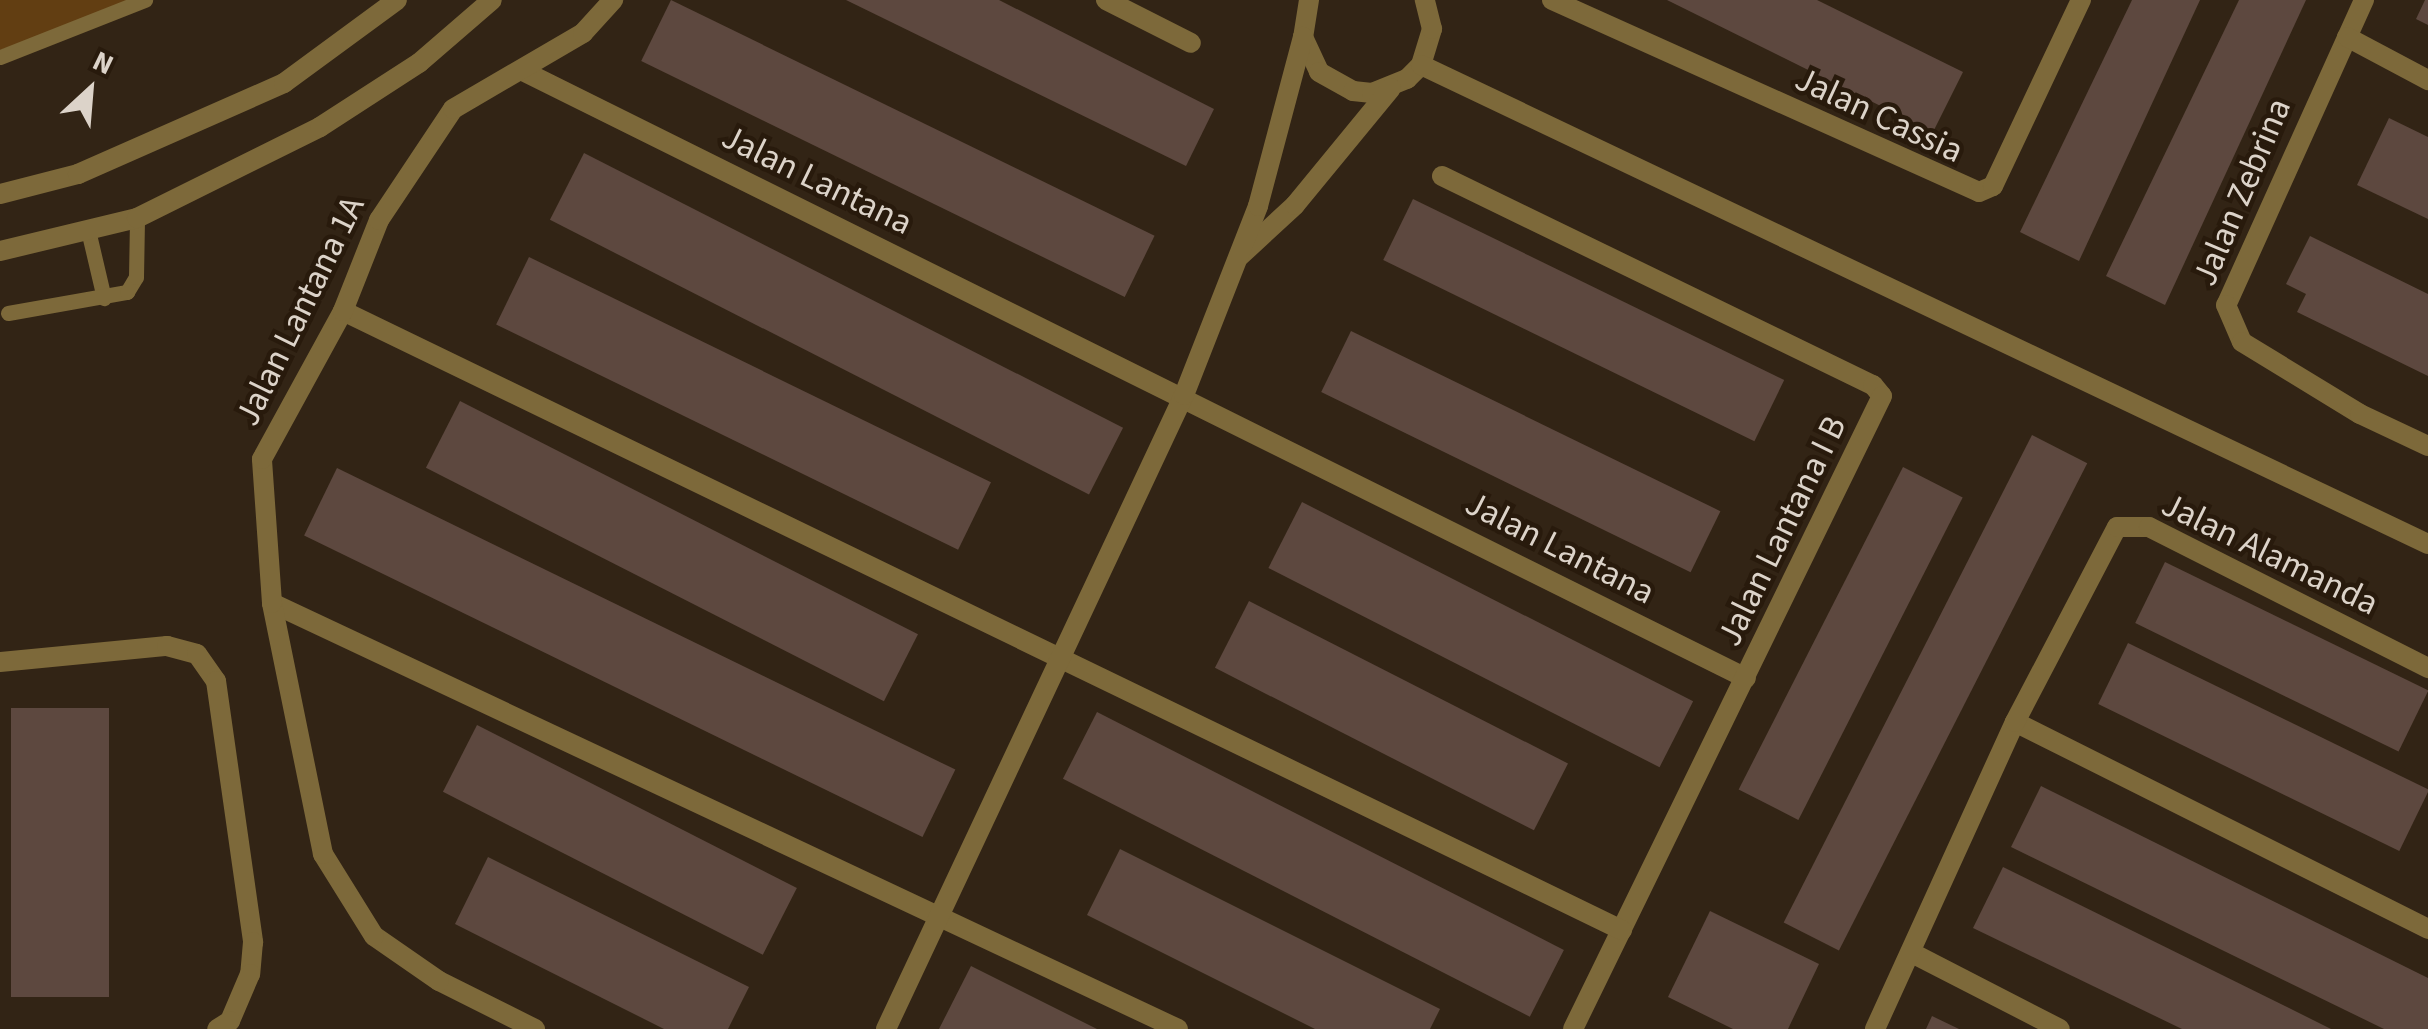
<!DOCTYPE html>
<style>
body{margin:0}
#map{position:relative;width:2428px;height:1029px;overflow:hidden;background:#322415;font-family:"Source Sans 3",sans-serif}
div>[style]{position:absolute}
.green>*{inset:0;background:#623e12}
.building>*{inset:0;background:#5d483f;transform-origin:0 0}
.service>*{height:15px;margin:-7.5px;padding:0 7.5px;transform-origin:7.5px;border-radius:7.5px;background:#7d693a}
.minor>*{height:20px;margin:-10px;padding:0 10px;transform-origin:10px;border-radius:10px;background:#7d693a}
span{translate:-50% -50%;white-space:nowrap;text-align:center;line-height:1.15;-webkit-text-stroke:9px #281a0c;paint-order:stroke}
.street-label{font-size:35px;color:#dcd3c9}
.north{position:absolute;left:40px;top:40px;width:100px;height:100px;-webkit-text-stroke:8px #281a0c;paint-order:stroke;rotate:26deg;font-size:28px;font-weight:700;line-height:40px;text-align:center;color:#dcd3c9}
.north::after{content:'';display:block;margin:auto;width:35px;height:45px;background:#dcd3c9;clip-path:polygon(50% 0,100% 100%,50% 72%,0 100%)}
</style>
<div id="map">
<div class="green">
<i style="clip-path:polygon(0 0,149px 0,0 50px)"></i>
</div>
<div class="building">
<i style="left:671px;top:0;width:538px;height:68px;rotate:26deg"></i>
<i style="clip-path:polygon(846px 0,999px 0,1214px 109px,1186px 166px)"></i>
<i style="clip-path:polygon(1667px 0,1817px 0,1963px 72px,1933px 132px)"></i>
<i style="clip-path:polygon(2132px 0,2200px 0,2079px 261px,2020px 232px)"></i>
<i style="clip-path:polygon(2239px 0,2306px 0,2165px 305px,2106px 276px)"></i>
<i style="clip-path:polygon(2425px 0,2428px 0,2428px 25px,2416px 19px)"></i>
<i style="clip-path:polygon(2389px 118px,2428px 137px,2428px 219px,2357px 185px)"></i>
<i style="left:584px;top:153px;width:605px;height:75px;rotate:27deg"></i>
<i style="left:1413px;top:199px;width:413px;height:68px;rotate:26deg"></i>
<i style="clip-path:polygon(2310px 236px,2428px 294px,2428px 376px,2297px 312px,2306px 294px,2286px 284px)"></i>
<i style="left:529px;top:257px;width:514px;height:75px;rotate:26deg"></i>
<i style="left:1351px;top:331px;width:411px;height:68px;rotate:26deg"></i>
<i style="left:460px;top:401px;width:514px;height:75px;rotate:27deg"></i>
<i style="left:2032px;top:435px;width:62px;height:547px;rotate:27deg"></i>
<i style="left:1903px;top:467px;width:67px;height:362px;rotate:27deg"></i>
<i style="left:337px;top:468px;width:688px;height:75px;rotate:26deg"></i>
<i style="left:1302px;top:502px;width:439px;height:74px;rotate:27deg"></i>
<i style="left:2165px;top:562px;width:293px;height:68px;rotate:26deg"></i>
<i style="left:1249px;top:601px;width:358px;height:75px;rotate:27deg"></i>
<i style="left:2128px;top:643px;width:335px;height:68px;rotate:26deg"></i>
<i style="left:11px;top:708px;width:98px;height:289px"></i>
<i style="left:1097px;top:712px;width:524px;height:75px;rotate:27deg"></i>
<i style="left:477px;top:725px;width:359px;height:75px;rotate:27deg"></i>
<i style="clip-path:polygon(2041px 786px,2428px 978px,2428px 1029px,2384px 1029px,2011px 847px)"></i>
<i style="clip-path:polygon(1120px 849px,1440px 1009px,1430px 1029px,1315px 1029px,1087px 915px)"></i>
<i style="clip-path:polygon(488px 857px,749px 987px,728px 1029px,664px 1029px,455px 924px)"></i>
<i style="clip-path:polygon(2003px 867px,2293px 1010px,2331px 1029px,2182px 1029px,1973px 928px)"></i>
<i style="clip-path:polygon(1710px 911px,1819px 964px,1788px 1029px,1733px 1029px,1668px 997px)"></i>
<i style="clip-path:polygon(971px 966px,1097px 1029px,939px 1029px)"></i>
<i style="clip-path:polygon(1932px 1016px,1959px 1029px,1926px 1029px)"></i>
</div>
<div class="service">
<i style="left:0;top:57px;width:156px;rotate:-21.5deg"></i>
<i style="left:88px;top:230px;width:70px;rotate:76.8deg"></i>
<i style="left:8px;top:313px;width:121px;rotate:-10deg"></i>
<i style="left:127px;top:292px;width:17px;rotate:-59deg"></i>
<i style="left:136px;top:277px;width:59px;rotate:-89deg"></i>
</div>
<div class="minor">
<i style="left:1106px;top:0;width:95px;rotate:26.8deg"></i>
<i style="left:1309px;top:0;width:37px;rotate:99deg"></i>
<i style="left:1303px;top:37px;width:38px;rotate:65deg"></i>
<i style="left:1319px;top:72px;width:39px;rotate:29deg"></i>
<i style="left:1353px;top:91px;width:19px;rotate:6deg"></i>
<i style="left:1372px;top:93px;width:38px;rotate:-22deg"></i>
<i style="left:1407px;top:79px;width:20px;rotate:-45deg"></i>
<i style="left:1421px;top:65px;width:38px;rotate:-73deg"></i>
<i style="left:1432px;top:29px;width:30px;rotate:-104deg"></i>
<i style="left:1552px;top:0;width:468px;rotate:24.2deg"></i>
<i style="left:1979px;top:192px;width:15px;rotate:-23deg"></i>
<i style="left:1993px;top:186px;width:206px;rotate:-64.7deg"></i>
<i style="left:2364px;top:0;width:335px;rotate:114.3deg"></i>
<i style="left:2226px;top:305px;width:40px;rotate:66.6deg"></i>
<i style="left:2242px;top:342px;width:138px;rotate:31.4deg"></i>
<i style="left:2360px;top:414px;width:75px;rotate:25.2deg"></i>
<i style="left:2347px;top:37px;width:92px;rotate:28deg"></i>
<i style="left:1421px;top:65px;width:1115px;rotate:25.44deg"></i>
<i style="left:525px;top:72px;width:1363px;rotate:26.4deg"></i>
<i style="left:1442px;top:176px;width:479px;rotate:25.9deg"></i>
<i style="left:1873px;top:385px;width:14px;rotate:51deg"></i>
<i style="left:1882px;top:396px;width:704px;rotate:116.02deg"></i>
<i style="left:0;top:194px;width:81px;rotate:-14.4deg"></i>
<i style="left:78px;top:174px;width:225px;rotate:-23.8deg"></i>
<i style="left:284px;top:83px;width:140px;rotate:-36.3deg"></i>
<i style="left:0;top:251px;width:141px;rotate:-13.5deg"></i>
<i style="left:137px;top:218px;width:204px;rotate:-26.4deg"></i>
<i style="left:320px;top:127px;width:118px;rotate:-32.9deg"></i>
<i style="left:419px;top:63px;width:96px;rotate:-40.8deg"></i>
<i style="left:1240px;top:256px;width:75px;rotate:-42.8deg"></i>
<i style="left:1295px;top:205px;width:151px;rotate:-50.6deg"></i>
<i style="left:343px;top:311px;width:1421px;rotate:25.83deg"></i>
<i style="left:272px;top:603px;width:1001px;rotate:25.18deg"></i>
<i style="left:0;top:662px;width:168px;rotate:-5.5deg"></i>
<i style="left:167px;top:646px;width:31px;rotate:15deg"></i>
<i style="left:197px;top:654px;width:33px;rotate:55deg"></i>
<i style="left:216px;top:681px;width:264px;rotate:81.9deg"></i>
<i style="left:253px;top:942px;width:32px;rotate:95deg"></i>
<i style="left:250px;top:974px;width:51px;rotate:113.1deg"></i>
<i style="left:230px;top:1021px;width:15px;rotate:148deg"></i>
<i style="left:2015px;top:722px;width:462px;rotate:26.6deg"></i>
<i style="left:1912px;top:953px;width:166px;rotate:27.2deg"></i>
<i style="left:535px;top:1029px;width:107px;rotate:-153.4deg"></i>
<i style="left:439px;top:981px;width:79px;rotate:-145.3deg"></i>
<i style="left:374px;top:936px;width:97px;rotate:-121.9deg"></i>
<i style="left:323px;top:854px;width:256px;rotate:-101.5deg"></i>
<i style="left:272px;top:603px;width:144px;rotate:-94deg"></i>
<i style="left:262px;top:459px;width:169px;rotate:-61.3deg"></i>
<i style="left:343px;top:311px;width:98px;rotate:-68.4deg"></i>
<i style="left:379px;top:220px;width:133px;rotate:-56.3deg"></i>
<i style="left:453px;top:109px;width:151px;rotate:-30.3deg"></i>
<i style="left:583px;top:33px;width:45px;rotate:-47.7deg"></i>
<i style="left:886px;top:1029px;width:701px;rotate:-64.82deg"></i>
<i style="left:1184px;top:395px;width:203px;rotate:-68.6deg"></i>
<i style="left:1258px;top:206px;width:175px;rotate:-75.1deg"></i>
<i style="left:1875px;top:1029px;width:337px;rotate:-65.5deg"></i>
<i style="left:2015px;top:722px;width:220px;rotate:-62.4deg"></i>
<i style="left:2117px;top:527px;width:32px"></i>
<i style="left:2149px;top:527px;width:313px;rotate:26.8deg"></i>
</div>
<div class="street-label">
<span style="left:1879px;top:115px;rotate:25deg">Jalan Cassia</span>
<span style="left:817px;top:180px;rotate:26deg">Jalan Lantana</span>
<span style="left:2242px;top:192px;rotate:-67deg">Jalan Zebrina</span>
<span style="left:300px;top:311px;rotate:-64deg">Jalan Lantana 1A</span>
<span style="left:1782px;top:531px;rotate:-64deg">Jalan Lantana I B</span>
<span style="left:1560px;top:548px;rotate:27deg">Jalan Lantana</span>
<span style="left:2270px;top:554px;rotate:26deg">Jalan Alamanda</span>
</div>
<div class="north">N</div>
</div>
